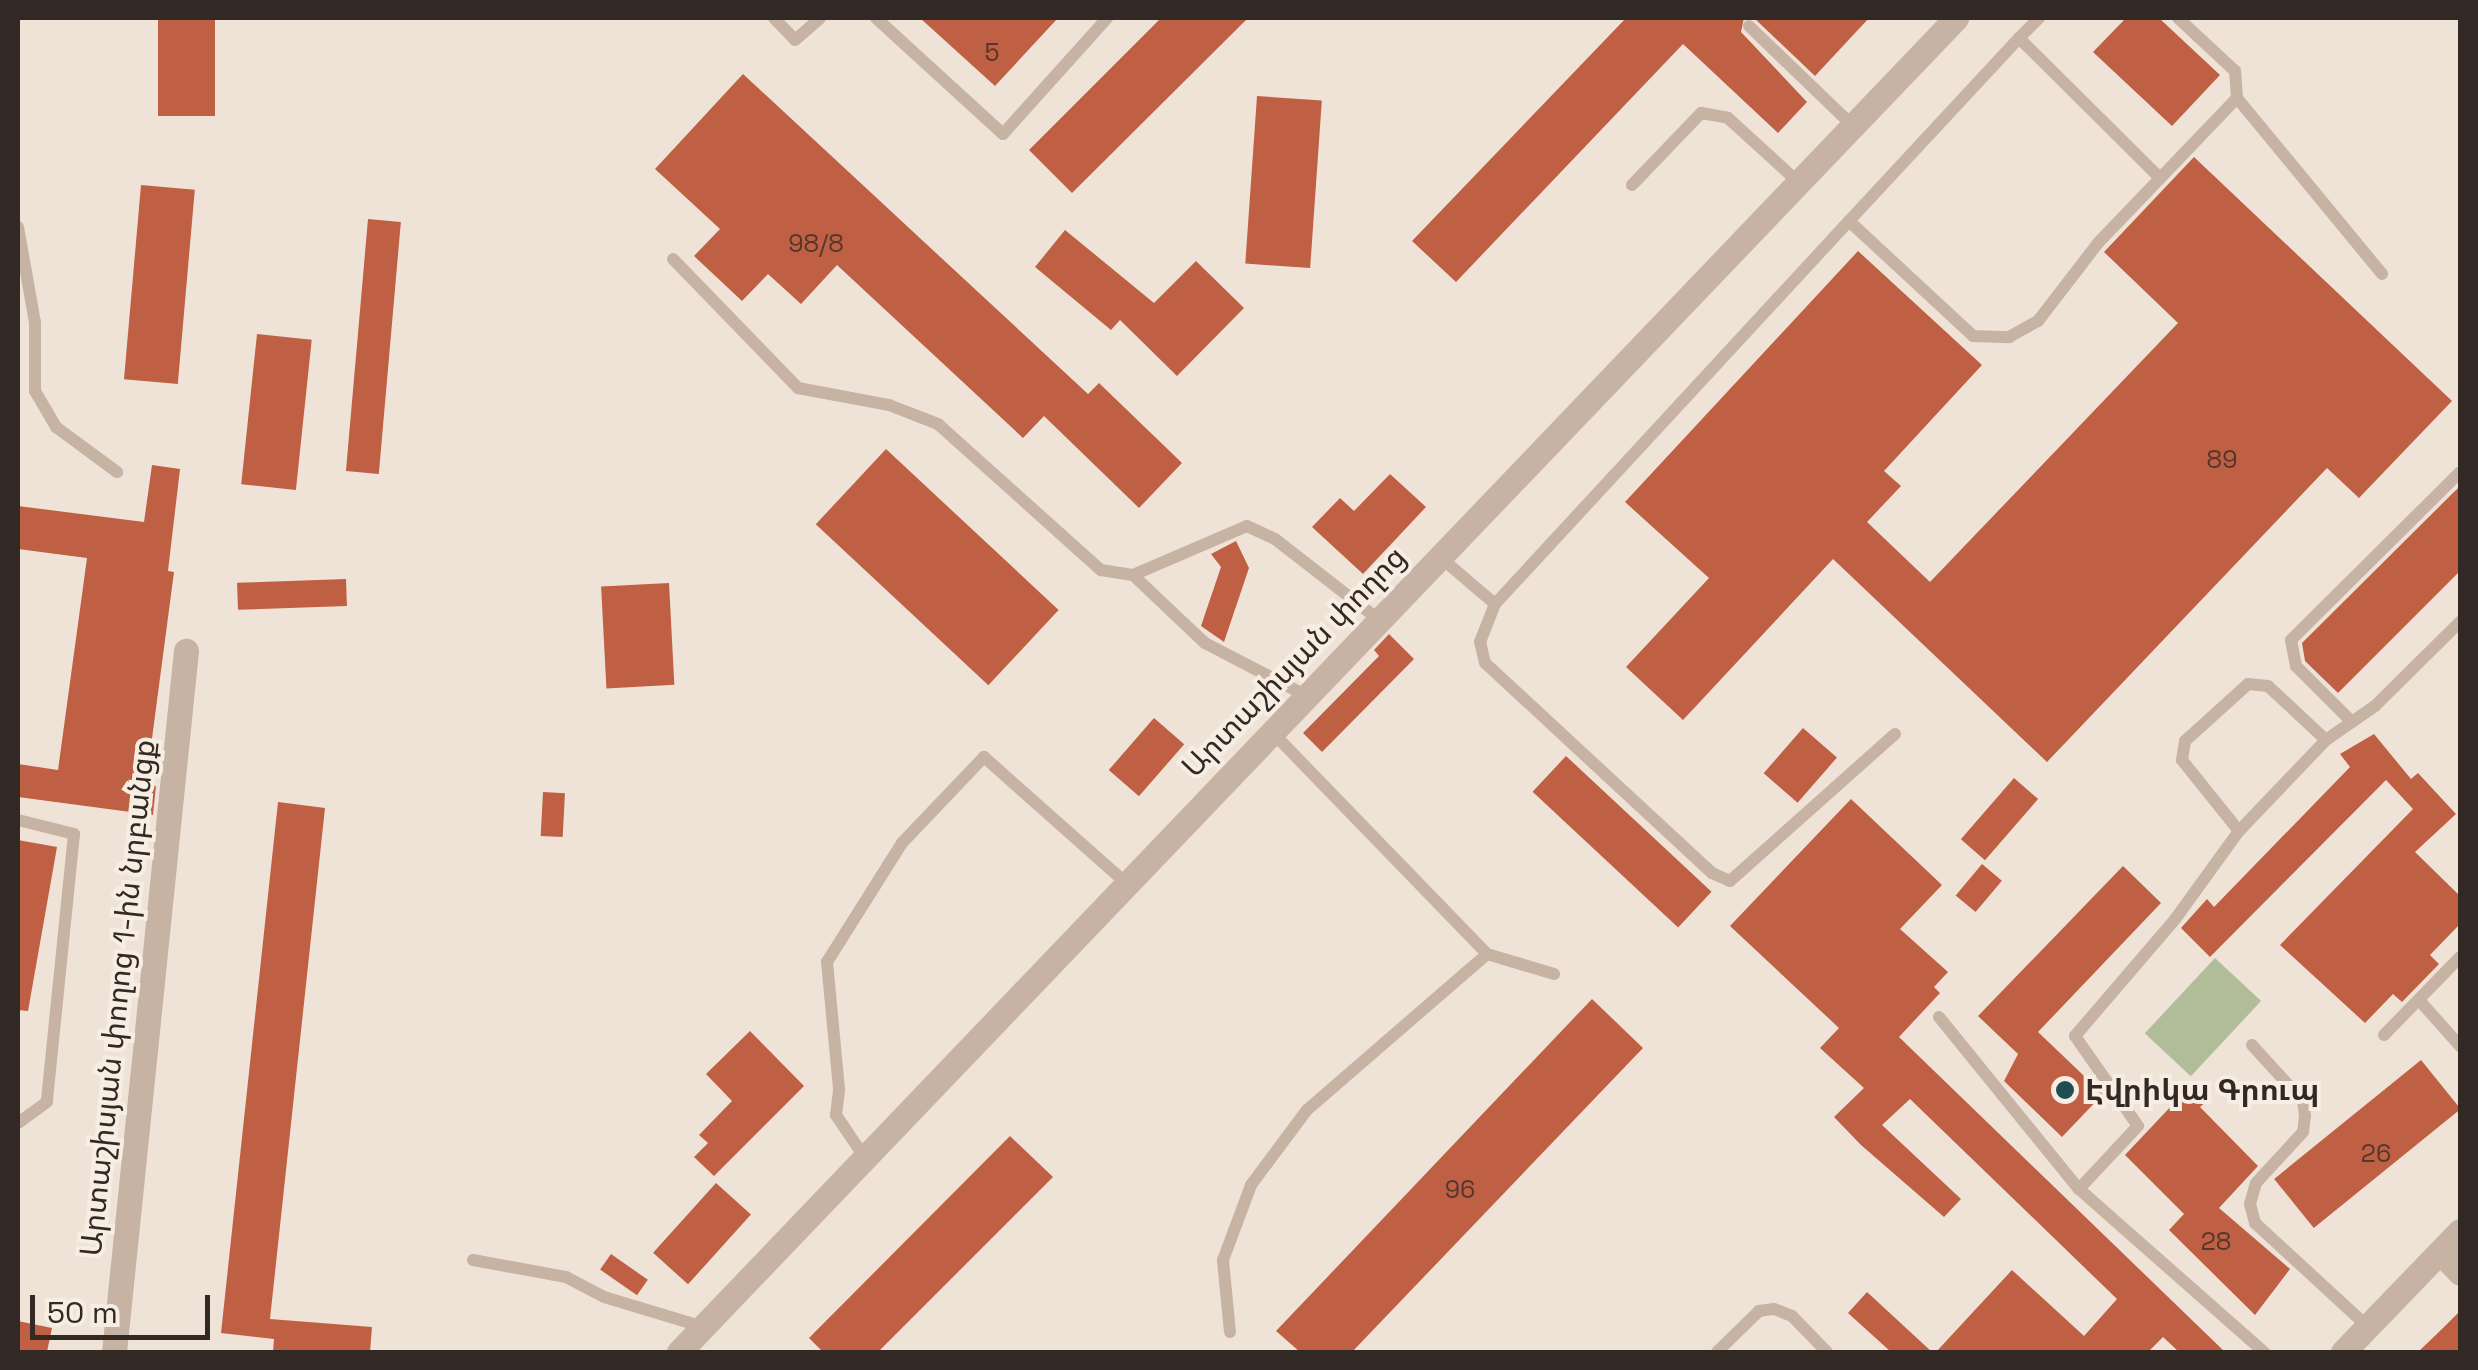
<!DOCTYPE html>
<meta charset="utf-8">
<style>
body{margin:0}
#map{position:relative;width:2478px;height:1370px;overflow:hidden;background:#efe3d7;font-family:"Space Grotesk","Noto Sans Armenian",sans-serif}
div>[style]{position:absolute}
.green>*{inset:0;background:#b1bd98;transform-origin:0 0}
.building>*{inset:0;background:#bf6045;transform-origin:0 0}
.lane>*{height:12px;margin:-6px;padding:0 6px;transform-origin:6px;border-radius:6px;background:#c6b3a4}
.street>*{height:25px;margin:-12.5px;padding:0 12.5px;transform-origin:12.5px;border-radius:12.5px;background:#c6b3a4}
.dots>*{width:28px;height:28px;translate:-50% -50%;box-sizing:border-box;border:5px solid #f7ede3;border-radius:50%}
span{translate:-50% -50%;white-space:nowrap;text-align:center;line-height:1.15;-webkit-text-stroke:8px #f7ede3;paint-order:stroke}
.number-label{font-size:25px;color:#55372d}
.number-label span{-webkit-text-stroke-width:0}
.street-label{font-size:30px;color:#322925}
.poi-label{font-size:30px;color:#322925;font-weight:700}
.left{translate:0 -50%;text-align:left}
.frame{position:absolute;inset:0;border:20px solid #322925;pointer-events:none}
.scale{position:absolute;left:30px;top:1295px;width:180px;height:45px;box-sizing:border-box;border:5px solid #322925;border-top:0;padding-left:12px;font-size:30px;line-height:35px;white-space:nowrap;color:#322925;-webkit-text-stroke:8px #f7ede3;paint-order:stroke}
</style>
<div id="map">
<div class="green">
<i style="left:2215px;top:958px;width:63px;height:103px;rotate:43deg"></i>
</div>
<div class="building">
<i style="left:158px;top:18px;width:57px;height:98px"></i>
<i style="clip-path:polygon(920px 18px,1058px 18px,995px 86px)"></i>
<i style="clip-path:polygon(1161px 18px,1248px 18px,1072px 193px,1029px 150px)"></i>
<i style="clip-path:polygon(1626px 18px,1744px 18px,1741px 32px,1807px 102px,1778px 133px,1683px 44px,1456px 282px,1412px 241px)"></i>
<i style="clip-path:polygon(1754px 18px,1869px 18px,1815px 76px)"></i>
<i style="clip-path:polygon(2126px 18px,2159px 18px,2220px 75px,2172px 126px,2093px 52px)"></i>
<i style="clip-path:polygon(743px 74px,1088px 394px,1099px 383px,1182px 463px,1139px 508px,1044px 416px,1023px 438px,837px 265px,801px 304px,768px 274px,742px 301px,694px 256px,720px 229px,655px 169px)"></i>
<i style="left:1257px;top:96px;width:65px;height:168px;rotate:4deg"></i>
<i style="clip-path:polygon(2194px 157px,2452px 401px,2359px 498px,2327px 468px,2047px 762px,1833px 559px,1683px 720px,1626px 667px,1709px 578px,1625px 502px,1858px 251px,1982px 365px,1884px 471px,1901px 486px,1867px 522px,1930px 582px,2178px 323px,2104px 252px)"></i>
<i style="left:141px;top:185px;width:54px;height:195px;rotate:5deg"></i>
<i style="left:368px;top:219px;width:33px;height:253px;rotate:5deg"></i>
<i style="clip-path:polygon(1065px 230px,1154px 303px,1196px 261px,1244px 308px,1177px 376px,1120px 320px,1111px 330px,1035px 267px)"></i>
<i style="left:257px;top:334px;width:55px;height:151px;rotate:6deg"></i>
<i style="left:886px;top:449px;width:236px;height:103px;rotate:43deg"></i>
<i style="clip-path:polygon(152px 465px,180px 469px,168px 571px,174px 572px,146px 784px,156px 786px,153px 815px,18px 797px,18px 764px,58px 770px,87px 558px,18px 549px,18px 506px,144px 522px)"></i>
<i style="clip-path:polygon(1390px 474px,1426px 507px,1363px 574px,1312px 527px,1340px 498px,1354px 511px)"></i>
<i style="clip-path:polygon(2460px 486px,2460px 571px,2338px 693px,2305px 661px,2302px 643px)"></i>
<i style="clip-path:polygon(1236px 541px,1249px 568px,1224px 642px,1201px 626px,1221px 567px,1211px 554px)"></i>
<i style="left:346px;top:579px;width:27px;height:109px;rotate:88deg"></i>
<i style="left:669px;top:583px;width:102px;height:68px;rotate:87deg"></i>
<i style="clip-path:polygon(1389px 634px,1414px 659px,1322px 752px,1303px 733px,1379px 656px,1374px 650px)"></i>
<i style="left:1154px;top:718px;width:40px;height:69px;rotate:41deg"></i>
<i style="left:1803px;top:728px;width:45px;height:60px;rotate:41deg"></i>
<i style="clip-path:polygon(2374px 734px,2411px 779px,2418px 773px,2456px 814px,2415px 852px,2460px 896px,2460px 924px,2430px 955px,2439px 964px,2402px 1002px,2393px 994px,2365px 1023px,2280px 945px,2413px 809px,2386px 780px,2210px 957px,2181px 928px,2207px 899px,2214px 907px,2350px 767px,2340px 754px)"></i>
<i style="left:1566px;top:756px;width:199px;height:49px;rotate:43deg"></i>
<i style="left:2014px;top:778px;width:32px;height:81px;rotate:41deg"></i>
<i style="left:543px;top:792px;width:22px;height:44px;rotate:3deg"></i>
<i style="clip-path:polygon(1851px 799px,1942px 885px,1900px 929px,1948px 972px,1934px 987px,1940px 993px,1899px 1037px,2225px 1352px,2179px 1352px,2163px 1337px,2148px 1352px,1936px 1352px,2012px 1270px,2084px 1336px,2117px 1299px,1910px 1099px,1882px 1125px,1961px 1199px,1944px 1217px,1861px 1145px,1834px 1117px,1864px 1088px,1820px 1048px,1839px 1028px,1730px 926px)"></i>
<i style="clip-path:polygon(278px 802px,325px 808px,270px 1319px,372px 1327px,370px 1352px,273px 1352px,274px 1339px,221px 1333px)"></i>
<i style="clip-path:polygon(18px 840px,57px 847px,28px 1011px,18px 1010px)"></i>
<i style="left:1982px;top:864px;width:26px;height:41px;rotate:40deg"></i>
<i style="clip-path:polygon(2123px 866px,2161px 903px,2038px 1032px,2103px 1094px,2062px 1137px,2004px 1081px,2018px 1054px,1978px 1016px)"></i>
<i style="clip-path:polygon(1592px 999px,1643px 1048px,1352px 1352px,1300px 1352px,1276px 1331px)"></i>
<i style="clip-path:polygon(750px 1031px,804px 1086px,714px 1176px,694px 1157px,708px 1143px,699px 1135px,732px 1101px,706px 1074px)"></i>
<i style="left:2421px;top:1060px;width:63px;height:189px;rotate:51deg"></i>
<i style="clip-path:polygon(2192px 1084px,2208px 1100px,2200px 1107px,2258px 1166px,2219px 1208px,2290px 1269px,2255px 1315px,2169px 1230px,2184px 1214px,2125px 1155px)"></i>
<i style="clip-path:polygon(1010px 1136px,1053px 1177px,878px 1352px,823px 1352px,809px 1338px)"></i>
<i style="left:716px;top:1183px;width:47px;height:94px;rotate:42deg"></i>
<i style="left:611px;top:1254px;width:45px;height:19px;rotate:35deg"></i>
<i style="clip-path:polygon(1867px 1292px,1932px 1352px,1891px 1352px,1848px 1313px)"></i>
<i style="clip-path:polygon(2460px 1311px,2460px 1352px,2418px 1352px,2442px 1329px)"></i>
<i style="clip-path:polygon(18px 1321px,52px 1328px,47px 1352px,18px 1352px)"></i>
</div>
<div class="lane">
<i style="left:774px;top:18px;width:30px;rotate:46deg"></i>
<i style="left:795px;top:40px;width:33px;rotate:-41deg"></i>
<i style="left:876px;top:18px;width:172px;rotate:42.4deg"></i>
<i style="left:1003px;top:134px;width:156px;rotate:-48.1deg"></i>
<i style="left:1749px;top:26px;width:143px;rotate:43.9deg"></i>
<i style="left:2019px;top:38px;width:28px;rotate:-45deg"></i>
<i style="left:2237px;top:98px;width:228px;rotate:50.5deg"></i>
<i style="left:1632px;top:185px;width:100px;rotate:-46.2deg"></i>
<i style="left:1701px;top:113px;width:27px;rotate:10deg"></i>
<i style="left:1728px;top:118px;width:95px;rotate:42.4deg"></i>
<i style="left:1849px;top:221px;width:250px;rotate:-47.1deg"></i>
<i style="left:2019px;top:38px;width:199px;rotate:44.8deg"></i>
<i style="left:18px;top:227px;width:97px;rotate:79.9deg"></i>
<i style="left:35px;top:322px;width:69px;rotate:90deg"></i>
<i style="left:35px;top:391px;width:42px;rotate:59.7deg"></i>
<i style="left:56px;top:427px;width:76px;rotate:36.4deg"></i>
<i style="left:673px;top:259px;width:180px;rotate:45.9deg"></i>
<i style="left:798px;top:388px;width:93px;rotate:10.6deg"></i>
<i style="left:889px;top:405px;width:53px;rotate:21.2deg"></i>
<i style="left:938px;top:424px;width:219px;rotate:41.9deg"></i>
<i style="left:1101px;top:570px;width:32px;rotate:9deg"></i>
<i style="left:1133px;top:575px;width:124px;rotate:-23.3deg"></i>
<i style="left:1247px;top:526px;width:31px;rotate:25deg"></i>
<i style="left:1275px;top:539px;width:132px;rotate:37.9deg"></i>
<i style="left:1440px;top:557px;width:72px;rotate:40.5deg"></i>
<i style="left:1133px;top:575px;width:99px;rotate:43.4deg"></i>
<i style="left:1205px;top:643px;width:115px;rotate:27.5deg"></i>
<i style="left:2352px;top:722px;width:79px;rotate:-135deg"></i>
<i style="left:2296px;top:666px;width:26px;rotate:-101deg"></i>
<i style="left:2291px;top:640px;width:238px;rotate:-44.8deg"></i>
<i style="left:1272px;top:732px;width:309px;rotate:45.9deg"></i>
<i style="left:1487px;top:954px;width:70px;rotate:16.6deg"></i>
<i style="left:1895px;top:734px;width:221px;rotate:138.3deg"></i>
<i style="left:1730px;top:881px;width:20px;rotate:-156deg"></i>
<i style="left:1712px;top:873px;width:309px;rotate:-137.2deg"></i>
<i style="left:1485px;top:663px;width:22px;rotate:-103deg"></i>
<i style="left:1480px;top:642px;width:41px;rotate:-68.5deg"></i>
<i style="left:1495px;top:604px;width:522px;rotate:-47.25deg"></i>
<i style="left:1849px;top:221px;width:169px;rotate:42.8deg"></i>
<i style="left:1973px;top:336px;width:36px;rotate:2deg"></i>
<i style="left:2009px;top:337px;width:33px;rotate:-29deg"></i>
<i style="left:2038px;top:321px;width:98px;rotate:-52.4deg"></i>
<i style="left:2098px;top:243px;width:201px;rotate:-46.2deg"></i>
<i style="left:2237px;top:98px;width:27px;rotate:-94deg"></i>
<i style="left:2235px;top:71px;width:78px;rotate:-137.1deg"></i>
<i style="left:18px;top:820px;width:58px;rotate:14deg"></i>
<i style="left:74px;top:834px;width:269px;rotate:95.8deg"></i>
<i style="left:47px;top:1102px;width:36px;rotate:144deg"></i>
<i style="left:2239px;top:831px;width:91px;rotate:-128.8deg"></i>
<i style="left:2182px;top:760px;width:19px;rotate:-81deg"></i>
<i style="left:2185px;top:741px;width:85px;rotate:-42.1deg"></i>
<i style="left:2248px;top:684px;width:20px;rotate:6deg"></i>
<i style="left:2268px;top:686px;width:79px;rotate:43deg"></i>
<i style="left:2419px;top:1000px;width:62px;rotate:48.3deg"></i>
<i style="left:1939px;top:1017px;width:222px;rotate:50.9deg"></i>
<i style="left:2079px;top:1189px;width:247px;rotate:41.4deg"></i>
<i style="left:2384px;top:1035px;width:109px;rotate:-45.7deg"></i>
<i style="left:2252px;top:1045px;width:76px;rotate:47.7deg"></i>
<i style="left:2303px;top:1101px;width:15px;rotate:82deg"></i>
<i style="left:2305px;top:1116px;width:16px;rotate:97deg"></i>
<i style="left:2303px;top:1132px;width:69px;rotate:132.7deg"></i>
<i style="left:2256px;top:1183px;width:22px;rotate:106deg"></i>
<i style="left:2250px;top:1204px;width:20px;rotate:75deg"></i>
<i style="left:2255px;top:1223px;width:154px;rotate:42.6deg"></i>
<i style="left:865px;top:1158px;width:52px;rotate:-124deg"></i>
<i style="left:836px;top:1115px;width:26px;rotate:-83deg"></i>
<i style="left:839px;top:1089px;width:128px;rotate:-95.4deg"></i>
<i style="left:827px;top:962px;width:141px;rotate:-57.8deg"></i>
<i style="left:902px;top:843px;width:119px;rotate:-46.4deg"></i>
<i style="left:984px;top:757px;width:191px;rotate:41.6deg"></i>
<i style="left:2079px;top:1189px;width:86px;rotate:-46.9deg"></i>
<i style="left:2138px;top:1126px;width:110px;rotate:-125deg"></i>
<i style="left:2075px;top:1036px;width:155px;rotate:-49.4deg"></i>
<i style="left:2176px;top:918px;width:107px;rotate:-54.1deg"></i>
<i style="left:2239px;top:831px;width:126px;rotate:-46.3deg"></i>
<i style="left:2326px;top:740px;width:60px;rotate:-34.8deg"></i>
<i style="left:2375px;top:706px;width:120px;rotate:-44.7deg"></i>
<i style="left:473px;top:1260px;width:95px;rotate:10.4deg"></i>
<i style="left:566px;top:1277px;width:43px;rotate:27.8deg"></i>
<i style="left:604px;top:1297px;width:104px;rotate:16.7deg"></i>
<i style="left:1230px;top:1332px;width:72px;rotate:-95.6deg"></i>
<i style="left:1223px;top:1260px;width:80px;rotate:-69.5deg"></i>
<i style="left:1251px;top:1185px;width:94px;rotate:-53.3deg"></i>
<i style="left:1307px;top:1110px;width:238px;rotate:-40.9deg"></i>
<i style="left:1717px;top:1352px;width:59px;rotate:-44.3deg"></i>
<i style="left:1759px;top:1311px;width:15px;rotate:-8deg"></i>
<i style="left:1774px;top:1309px;width:19px;rotate:21deg"></i>
<i style="left:1792px;top:1316px;width:50px;rotate:45.8deg"></i>
</div>
<div class="street">
<i style="left:2440px;top:1252px;width:29px;rotate:46deg"></i>
<i style="left:114px;top:1352px;width:705px;rotate:-84.14deg"></i>
<i style="left:679px;top:1352px;width:1847px;rotate:-46.25deg"></i>
<i style="left:2343px;top:1352px;width:168px;rotate:-46deg"></i>
</div>
<div class="dots">
<i style="left:2065px;top:1090px;background:#1e4e51"></i>
</div>
<div class="number-label">
<span style="left:992px;top:52px">5</span>
<span style="left:816px;top:243px">98/8</span>
<span style="left:2222px;top:459px">89</span>
<span style="left:2376px;top:1153px">26</span>
<span style="left:1460px;top:1189px">96</span>
<span style="left:2216px;top:1241px">28</span>
</div>
<div class="street-label">
<span style="left:1294px;top:662px;rotate:-46deg">Արտաշիսյան փողոց</span>
<span style="left:118px;top:998px;rotate:-84deg">Արտաշիսյան փողոց 1-ին նրբանցք</span>
</div>
<div class="poi-label">
<span class="left" style="left:2085px;top:1090px">Էվրիկա Գրուպ</span>
</div>
<div class="frame"></div>
<div class="scale">50 m</div>
</div>
